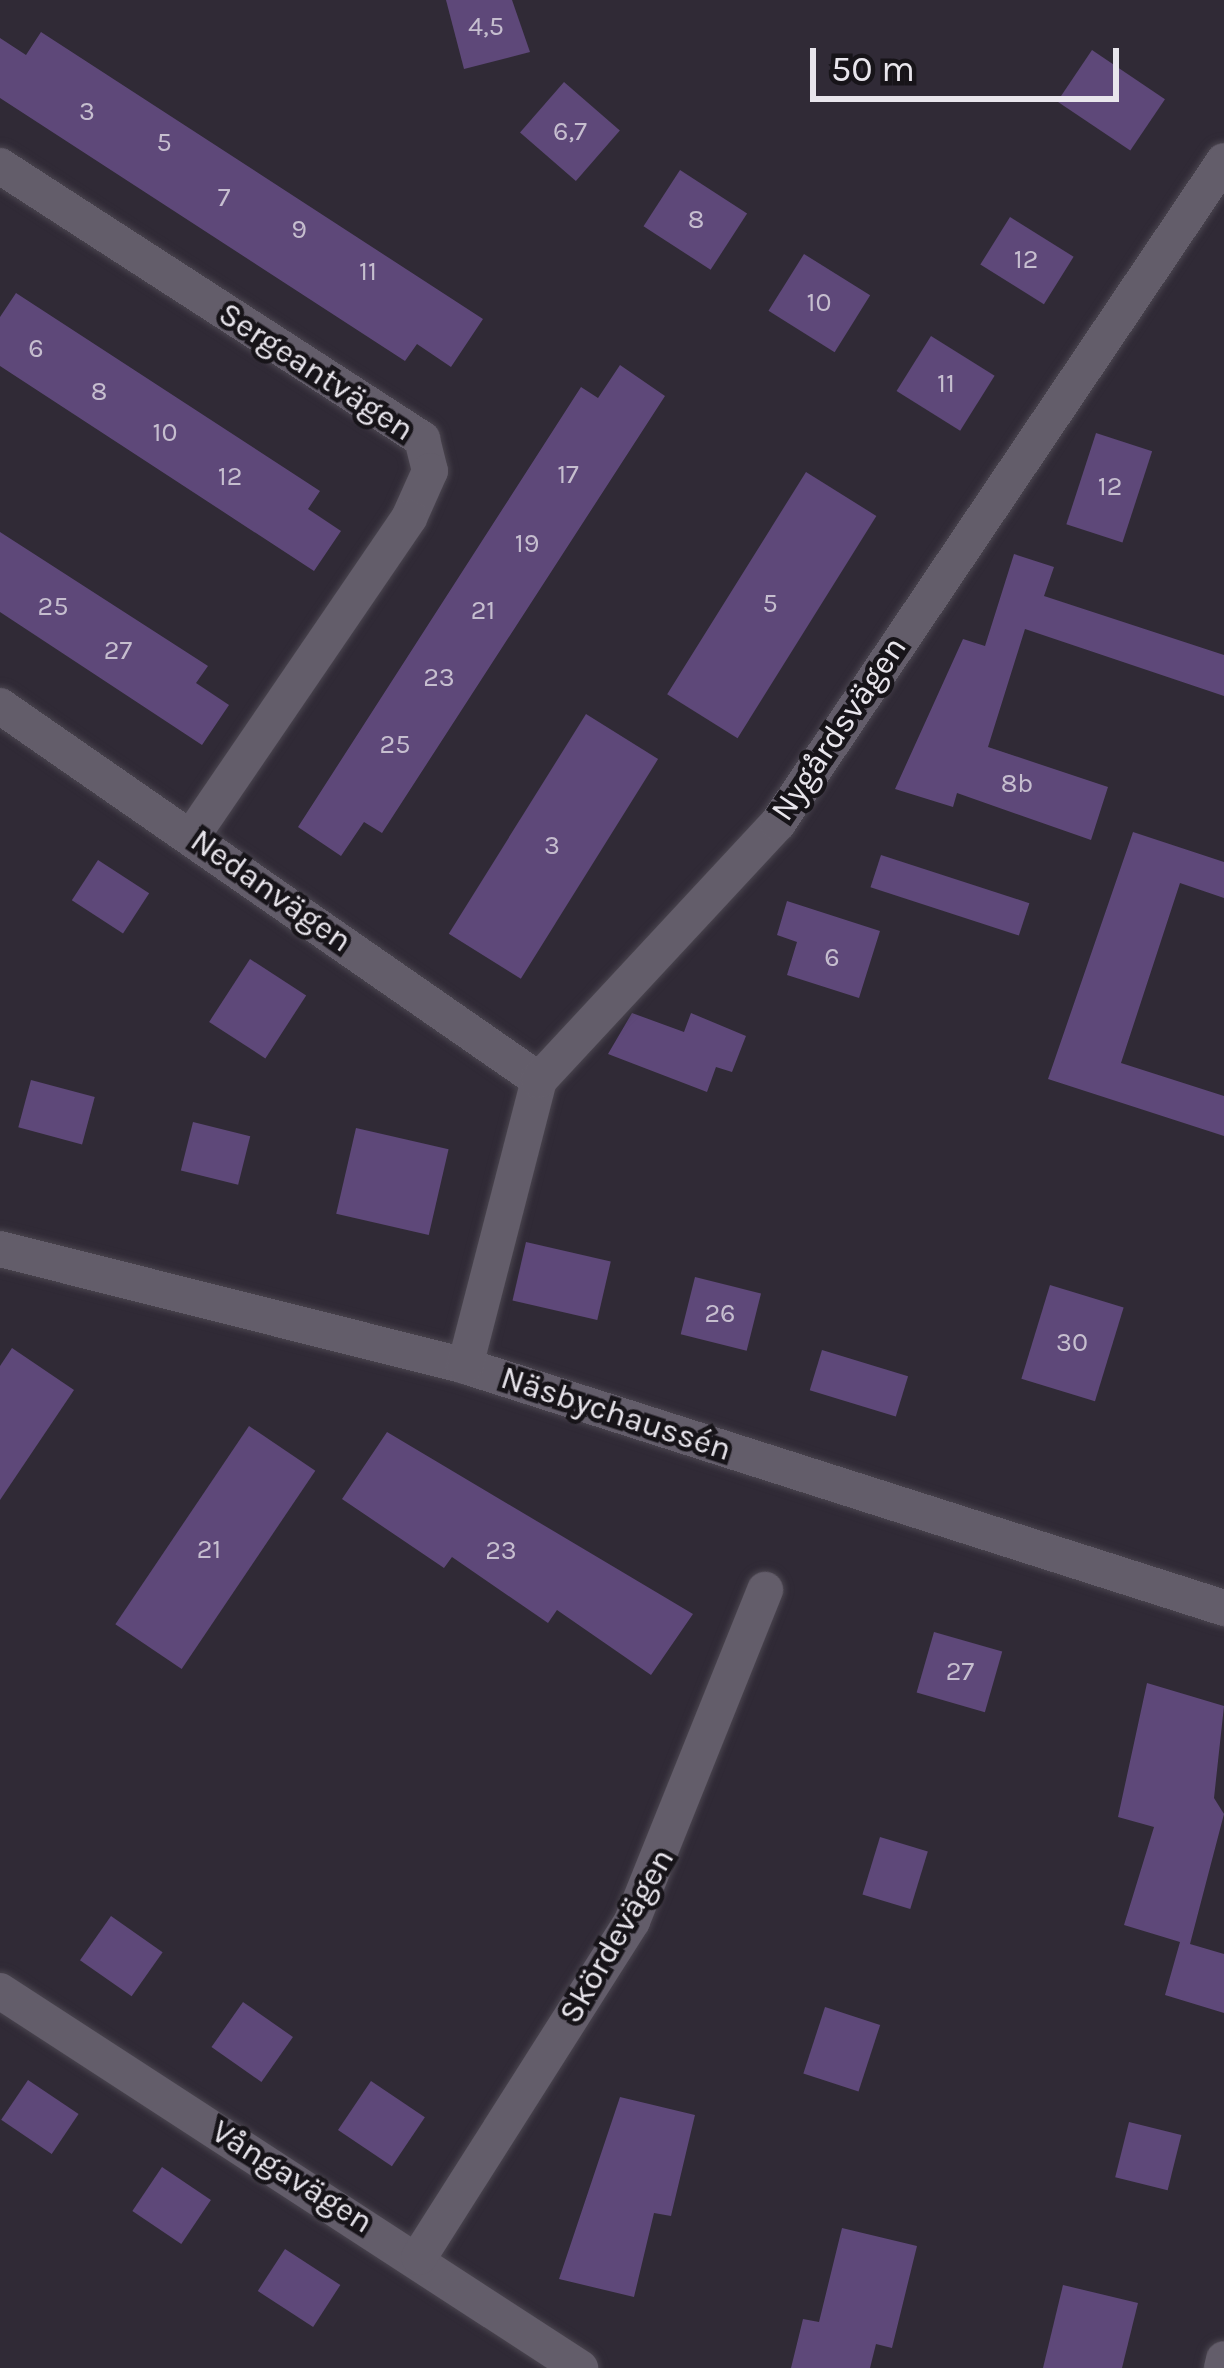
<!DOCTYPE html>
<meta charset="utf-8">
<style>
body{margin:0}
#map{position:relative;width:1224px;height:2368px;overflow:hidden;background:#302a36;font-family:Karla,sans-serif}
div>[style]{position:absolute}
.building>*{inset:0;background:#5e4879;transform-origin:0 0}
.roads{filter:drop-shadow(0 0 3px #4a454f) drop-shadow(0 0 3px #4a454f)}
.street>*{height:36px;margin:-18px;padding:0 18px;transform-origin:18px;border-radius:18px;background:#635d6a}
.secondary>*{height:36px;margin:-18px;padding:0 18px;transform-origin:18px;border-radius:18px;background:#635d6a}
span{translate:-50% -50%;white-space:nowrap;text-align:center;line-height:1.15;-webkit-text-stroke:9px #171419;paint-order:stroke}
.number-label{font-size:27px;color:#c6becf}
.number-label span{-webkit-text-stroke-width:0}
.street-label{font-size:33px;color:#e8e5ec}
.scale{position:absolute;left:810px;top:48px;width:309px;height:54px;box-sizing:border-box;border:6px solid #e8e5ec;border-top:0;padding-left:15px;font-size:36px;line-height:42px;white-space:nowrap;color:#e8e5ec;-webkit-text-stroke:9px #171419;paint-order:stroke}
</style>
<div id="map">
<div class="building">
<i style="clip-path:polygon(446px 0,512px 0,530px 52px,464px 69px)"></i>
<i style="clip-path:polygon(41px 32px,483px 319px,451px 367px,417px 344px,405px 361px,0 98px,0 38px,26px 55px)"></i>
<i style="left:1092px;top:50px;width:88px;height:62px;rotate:34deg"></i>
<i style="left:564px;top:82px;width:74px;height:67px;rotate:41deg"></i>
<i style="left:680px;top:170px;width:80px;height:67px;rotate:33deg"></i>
<i style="left:1010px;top:217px;width:75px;height:56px;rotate:32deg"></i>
<i style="left:804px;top:254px;width:78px;height:67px;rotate:32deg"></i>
<i style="clip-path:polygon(16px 293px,320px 491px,308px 509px,341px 531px,314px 571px,0 366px,0 317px)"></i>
<i style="left:931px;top:336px;width:75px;height:65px;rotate:32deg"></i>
<i style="clip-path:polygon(620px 365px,665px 396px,382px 833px,364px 822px,341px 856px,298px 827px,581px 387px,598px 398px)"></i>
<i style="left:1096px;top:433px;width:59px;height:96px;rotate:18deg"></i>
<i style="left:806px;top:472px;width:83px;height:262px;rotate:32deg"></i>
<i style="clip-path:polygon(0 532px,208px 666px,196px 683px,229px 705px,202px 745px,0 612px)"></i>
<i style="clip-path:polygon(1014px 554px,1054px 567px,1044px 596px,1224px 655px,1224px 696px,1025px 629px,988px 747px,1108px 787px,1091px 840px,957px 793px,953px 807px,895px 789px,963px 639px,985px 646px)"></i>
<i style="left:586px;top:714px;width:85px;height:259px;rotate:32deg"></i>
<i style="clip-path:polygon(1133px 832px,1224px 862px,1224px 898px,1180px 883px,1121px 1063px,1224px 1096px,1224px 1136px,1048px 1079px)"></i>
<i style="left:881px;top:855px;width:156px;height:34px;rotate:18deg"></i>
<i style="left:98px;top:860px;width:61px;height:48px;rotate:33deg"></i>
<i style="clip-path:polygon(787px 901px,880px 931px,859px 998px,787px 975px,797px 942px,777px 935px)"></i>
<i style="left:250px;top:959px;width:67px;height:75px;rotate:33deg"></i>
<i style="clip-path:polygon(632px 1013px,684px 1032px,691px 1013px,746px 1036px,732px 1072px,716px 1067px,707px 1092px,608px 1054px)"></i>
<i style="left:31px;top:1080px;width:66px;height:49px;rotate:15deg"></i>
<i style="left:193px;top:1122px;width:59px;height:50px;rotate:14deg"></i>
<i style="left:356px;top:1128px;width:95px;height:88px;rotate:13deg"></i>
<i style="left:526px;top:1242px;width:87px;height:60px;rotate:13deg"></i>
<i style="left:695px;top:1277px;width:68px;height:59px;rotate:14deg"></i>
<i style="left:1050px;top:1285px;width:77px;height:98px;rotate:17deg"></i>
<i style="clip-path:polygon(12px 1348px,74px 1390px,0 1500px,0 1366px)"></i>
<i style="left:822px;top:1350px;width:90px;height:42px;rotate:17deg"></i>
<i style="left:249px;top:1426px;width:80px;height:239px;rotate:34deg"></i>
<i style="clip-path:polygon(387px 1432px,693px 1614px,651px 1675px,557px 1610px,548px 1623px,452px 1557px,444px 1568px,342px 1499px)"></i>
<i style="left:934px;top:1632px;width:71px;height:63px;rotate:16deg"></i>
<i style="clip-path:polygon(1147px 1683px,1224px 1706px,1214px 1798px,1224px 1814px,1190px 1944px,1224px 1954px,1224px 2013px,1165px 1995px,1180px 1942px,1124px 1925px,1154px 1827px,1118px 1817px)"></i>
<i style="left:880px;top:1837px;width:50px;height:60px;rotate:17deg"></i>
<i style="left:111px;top:1916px;width:63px;height:54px;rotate:35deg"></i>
<i style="left:243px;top:2002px;width:61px;height:55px;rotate:35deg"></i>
<i style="left:825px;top:2007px;width:58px;height:70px;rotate:18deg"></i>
<i style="left:28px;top:2080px;width:61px;height:48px;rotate:34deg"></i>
<i style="left:371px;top:2081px;width:65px;height:59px;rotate:34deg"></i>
<i style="clip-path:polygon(620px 2097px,695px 2115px,671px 2216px,654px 2213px,634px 2297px,559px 2279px)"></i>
<i style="left:1129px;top:2122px;width:54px;height:57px;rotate:14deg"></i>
<i style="left:162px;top:2167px;width:59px;height:53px;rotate:34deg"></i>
<i style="clip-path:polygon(842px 2228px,917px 2246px,892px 2348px,876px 2344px,870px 2368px,791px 2368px,803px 2319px,819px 2322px)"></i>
<i style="left:285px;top:2249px;width:66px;height:50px;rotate:33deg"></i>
<i style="clip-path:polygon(1063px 2285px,1138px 2303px,1122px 2368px,1043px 2368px)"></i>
</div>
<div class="roads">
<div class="street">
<i style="left:0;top:166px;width:503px;rotate:32.9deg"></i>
<i style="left:422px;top:439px;width:33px;rotate:76deg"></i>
<i style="left:430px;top:471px;width:51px;rotate:114.1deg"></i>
<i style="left:409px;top:518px;width:384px;rotate:124.3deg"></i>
<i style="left:0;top:706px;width:656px;rotate:34.76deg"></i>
<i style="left:0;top:1249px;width:479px;rotate:14.1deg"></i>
<i style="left:465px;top:1366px;width:797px;rotate:17.68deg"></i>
<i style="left:465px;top:1366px;width:295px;rotate:-75.5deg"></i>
<i style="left:539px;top:1080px;width:351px;rotate:-47.1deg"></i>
<i style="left:778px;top:823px;width:798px;rotate:-56.03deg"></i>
<i style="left:0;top:1991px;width:692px;rotate:33.02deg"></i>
<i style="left:419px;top:2257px;width:398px;rotate:-57.6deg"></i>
<i style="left:632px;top:1921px;width:357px;rotate:-68.1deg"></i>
</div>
<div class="secondary">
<i style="left:1222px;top:2368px;width:9px;rotate:-77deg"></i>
</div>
</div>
<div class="number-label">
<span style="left:486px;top:27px">4,5</span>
<span style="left:87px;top:112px">3</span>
<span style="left:570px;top:132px">6,7</span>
<span style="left:164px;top:143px">5</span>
<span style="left:224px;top:198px">7</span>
<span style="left:696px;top:220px">8</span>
<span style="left:299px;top:230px">9</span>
<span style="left:1026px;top:260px">12</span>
<span style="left:368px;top:272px">11</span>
<span style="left:819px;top:303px">10</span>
<span style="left:36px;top:349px">6</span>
<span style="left:946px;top:384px">11</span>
<span style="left:99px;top:392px">8</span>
<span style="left:165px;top:433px">10</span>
<span style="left:568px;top:475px">17</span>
<span style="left:230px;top:477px">12</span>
<span style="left:1110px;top:487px">12</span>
<span style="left:527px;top:544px">19</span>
<span style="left:770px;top:604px">5</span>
<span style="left:53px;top:607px">25</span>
<span style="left:483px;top:611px">21</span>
<span style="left:118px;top:651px">27</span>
<span style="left:439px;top:678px">23</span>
<span style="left:395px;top:745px">25</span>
<span style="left:1017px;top:784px">8b</span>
<span style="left:552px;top:846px">3</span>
<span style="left:832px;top:958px">6</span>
<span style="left:720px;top:1314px">26</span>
<span style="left:1072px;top:1343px">30</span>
<span style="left:209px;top:1550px">21</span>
<span style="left:501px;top:1551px">23</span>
<span style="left:960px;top:1672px">27</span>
</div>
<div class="street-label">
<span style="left:316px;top:372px;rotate:33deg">Sergeantvägen</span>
<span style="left:839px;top:729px;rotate:-56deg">Nygårdsvägen</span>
<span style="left:271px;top:891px;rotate:35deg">Nedanvägen</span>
<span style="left:616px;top:1414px;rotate:18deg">Näsbychaussén</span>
<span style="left:617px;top:1936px;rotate:-60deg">Skördevägen</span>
<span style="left:292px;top:2177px;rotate:32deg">Vångavägen</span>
</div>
<div class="scale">50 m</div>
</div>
